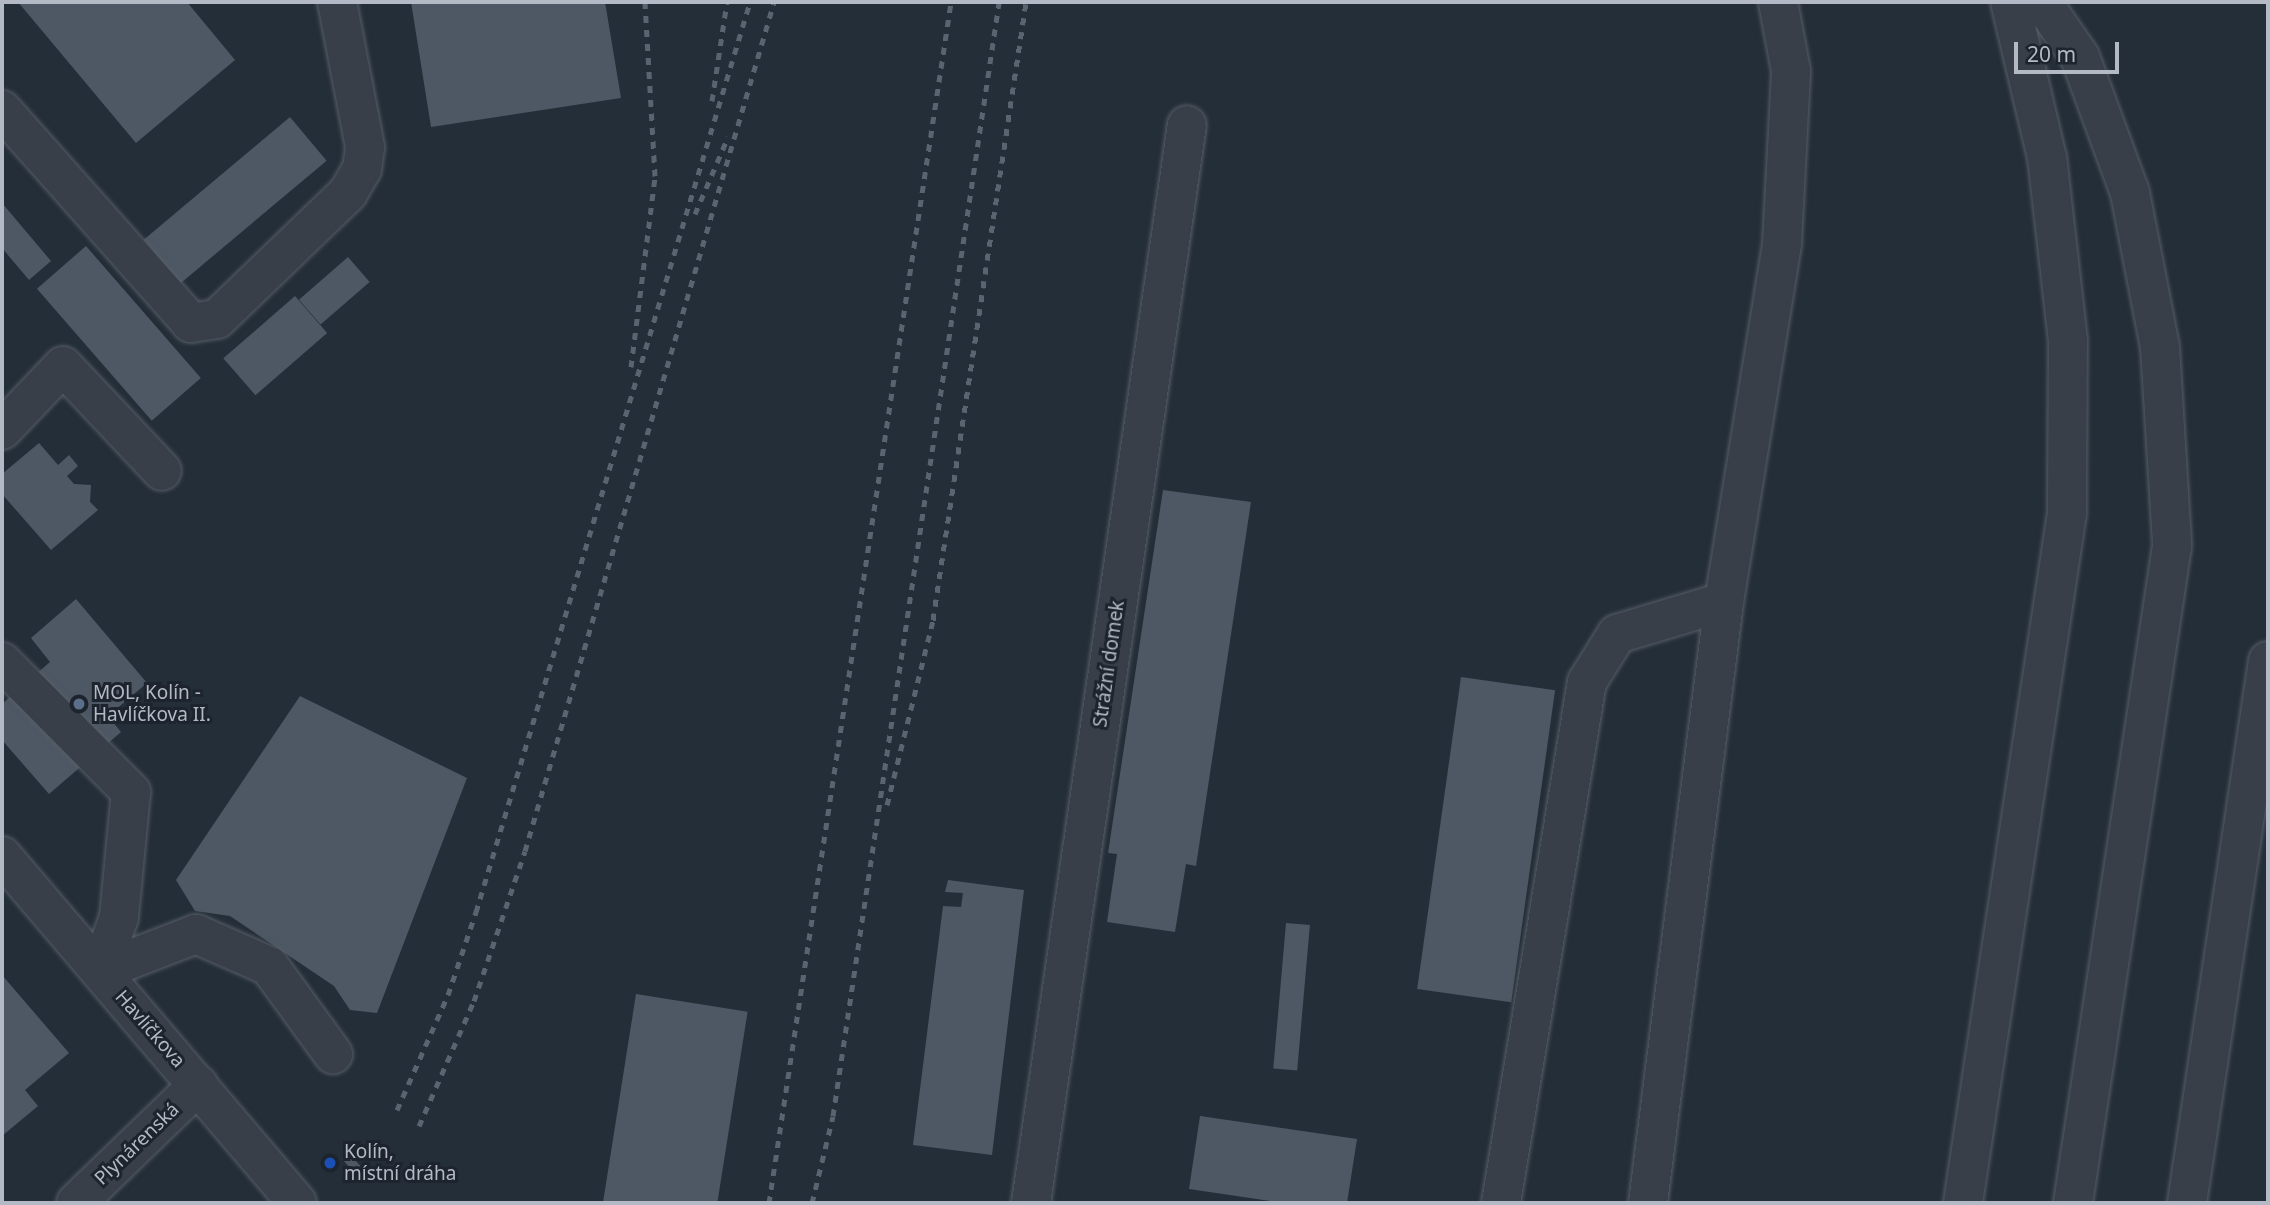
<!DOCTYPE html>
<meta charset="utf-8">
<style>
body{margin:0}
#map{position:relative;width:2270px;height:1205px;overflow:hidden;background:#242e38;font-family:"Noto Sans",sans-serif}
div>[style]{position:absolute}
.building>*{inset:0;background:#4d5864;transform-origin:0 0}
.roads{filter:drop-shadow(0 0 2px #565d67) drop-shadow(0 0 2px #565d67)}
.minor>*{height:38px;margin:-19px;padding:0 19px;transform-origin:19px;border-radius:19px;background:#383f49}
.rail>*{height:5px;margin-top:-2.5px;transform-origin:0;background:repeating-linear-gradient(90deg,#5a6470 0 7px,transparent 0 14px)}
.dots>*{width:19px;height:19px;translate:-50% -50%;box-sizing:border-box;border:4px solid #1d242e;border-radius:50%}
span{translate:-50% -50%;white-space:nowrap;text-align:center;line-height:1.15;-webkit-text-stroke:6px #1d242e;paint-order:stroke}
.street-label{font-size:19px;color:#b3bac5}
.poi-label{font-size:19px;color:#b3bac5}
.left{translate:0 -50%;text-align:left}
.frame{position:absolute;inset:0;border:4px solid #b3bac5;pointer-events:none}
.scale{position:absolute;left:2014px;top:42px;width:105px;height:32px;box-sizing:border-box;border:4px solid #b3bac5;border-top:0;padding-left:9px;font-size:21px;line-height:24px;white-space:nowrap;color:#b3bac5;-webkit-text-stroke:5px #1d242e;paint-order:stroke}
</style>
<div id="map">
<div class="building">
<i style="clip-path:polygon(18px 2px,187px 2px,235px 60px,136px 143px)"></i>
<i style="clip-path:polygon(411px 2px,605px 2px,621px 98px,431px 127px)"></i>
<i style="left:290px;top:117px;width:57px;height:191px;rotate:50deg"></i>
<i style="clip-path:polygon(2px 203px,51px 261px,29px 280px,2px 248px)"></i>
<i style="left:86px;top:246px;width:175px;height:65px;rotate:49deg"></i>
<i style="left:348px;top:257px;width:33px;height:65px;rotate:49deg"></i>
<i style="left:295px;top:296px;width:49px;height:95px;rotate:49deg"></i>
<i style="clip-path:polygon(39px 443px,58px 465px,69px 455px,78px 466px,67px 476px,74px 484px,91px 485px,90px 502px,98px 510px,51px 550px,2px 494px,2px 474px)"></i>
<i style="clip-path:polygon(1163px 490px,1251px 502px,1196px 866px,1186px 864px,1175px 932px,1107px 922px,1117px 854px,1108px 853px)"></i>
<i style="clip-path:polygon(76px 599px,147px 683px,108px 716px,121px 732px,49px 794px,2px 740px,2px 704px,50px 662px,31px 638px)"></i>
<i style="left:1461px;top:677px;width:95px;height:315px;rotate:8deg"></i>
<i style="clip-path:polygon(300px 696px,467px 778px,377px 1013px,350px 1010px,334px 986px,230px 916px,195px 911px,176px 880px)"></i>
<i style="clip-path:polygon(948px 880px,1024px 890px,992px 1155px,913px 1145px,943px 906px,961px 907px,963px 893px,945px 892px)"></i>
<i style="left:1286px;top:923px;width:24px;height:146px;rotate:5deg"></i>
<i style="clip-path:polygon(2px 975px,69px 1053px,25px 1090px,38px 1106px,2px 1136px)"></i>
<i style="left:636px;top:994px;width:113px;height:211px;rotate:9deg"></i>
<i style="clip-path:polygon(1200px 1116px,1357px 1139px,1347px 1203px,1284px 1203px,1189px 1189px)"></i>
<i style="left:349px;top:1153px;width:23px;height:9px;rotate:49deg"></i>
</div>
<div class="roads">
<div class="minor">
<i style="left:2042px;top:2px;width:67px;rotate:55.4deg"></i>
<i style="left:2080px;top:57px;width:145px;rotate:69.8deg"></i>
<i style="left:2130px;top:193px;width:157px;rotate:79deg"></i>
<i style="left:2160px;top:347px;width:199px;rotate:86.5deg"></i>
<i style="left:2172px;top:546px;width:664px;rotate:98.57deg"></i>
<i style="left:2px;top:110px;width:285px;rotate:48.4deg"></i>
<i style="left:191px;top:323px;width:26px;rotate:-9deg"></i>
<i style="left:217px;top:319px;width:182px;rotate:-43.9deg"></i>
<i style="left:348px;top:193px;width:28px;rotate:-60deg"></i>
<i style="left:362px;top:169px;width:22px;rotate:-82deg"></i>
<i style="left:365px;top:147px;width:148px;rotate:-100.9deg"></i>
<i style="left:2px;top:430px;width:88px;rotate:-46.4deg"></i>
<i style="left:63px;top:366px;width:144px;rotate:46.7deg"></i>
<i style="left:2px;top:662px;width:183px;rotate:45.2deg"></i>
<i style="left:131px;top:792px;width:126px;rotate:95.5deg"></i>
<i style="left:119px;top:917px;width:57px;rotate:109.4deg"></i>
<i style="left:2px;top:856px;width:455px;rotate:49.6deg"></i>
<i style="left:100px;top:971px;width:103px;rotate:-21.1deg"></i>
<i style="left:196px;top:934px;width:80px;rotate:23.7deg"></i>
<i style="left:269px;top:966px;width:109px;rotate:54deg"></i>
<i style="left:76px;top:1203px;width:170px;rotate:-44deg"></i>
<i style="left:1031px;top:1203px;width:1089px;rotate:-81.77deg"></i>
<i style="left:1501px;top:1203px;width:528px;rotate:-80.63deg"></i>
<i style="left:1587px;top:682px;width:57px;rotate:-58deg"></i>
<i style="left:1617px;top:634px;width:112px;rotate:-16.7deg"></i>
<i style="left:1648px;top:1203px;width:606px;rotate:-82.79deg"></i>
<i style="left:1724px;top:602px;width:363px;rotate:-80.8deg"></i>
<i style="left:1782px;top:244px;width:173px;rotate:-87deg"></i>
<i style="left:1791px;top:71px;width:70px;rotate:-100.7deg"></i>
<i style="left:1963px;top:1203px;width:698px;rotate:-81.43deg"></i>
<i style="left:2067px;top:513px;width:172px;rotate:-89.7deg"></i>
<i style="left:2068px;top:341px;width:184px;rotate:-96.5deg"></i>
<i style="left:2047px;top:158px;width:160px;rotate:-103.3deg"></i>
<i style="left:2187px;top:1203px;width:548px;rotate:-81.5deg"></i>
</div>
</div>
<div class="rail">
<i style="left:712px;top:101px;width:100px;rotate:-81.4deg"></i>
<i style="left:695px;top:214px;width:84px;rotate:-66.8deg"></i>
<i style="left:631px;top:367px;width:193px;rotate:-82.8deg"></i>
<i style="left:655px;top:176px;width:174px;rotate:-93.3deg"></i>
<i style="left:887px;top:805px;width:191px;rotate:-76deg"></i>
<i style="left:933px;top:620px;width:625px;rotate:-81.44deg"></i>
<i style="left:397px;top:1110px;width:126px;rotate:-66.1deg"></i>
<i style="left:448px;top:995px;width:88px;rotate:-71.4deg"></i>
<i style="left:476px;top:912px;width:950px;rotate:-73.24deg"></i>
<i style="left:419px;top:1126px;width:137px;rotate:-66.3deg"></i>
<i style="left:474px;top:1001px;width:158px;rotate:-71.2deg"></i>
<i style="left:525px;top:851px;width:885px;rotate:-73.65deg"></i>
<i style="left:769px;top:1203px;width:1215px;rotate:-81.38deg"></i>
<i style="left:812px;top:1203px;width:89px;rotate:-76.4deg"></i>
<i style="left:833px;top:1116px;width:1126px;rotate:-81.52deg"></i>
</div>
<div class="dots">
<i style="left:79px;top:704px;background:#5c6f8a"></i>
<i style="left:330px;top:1163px;background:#1a4fb4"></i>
</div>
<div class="street-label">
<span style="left:1109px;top:664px;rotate:-82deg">Strážní domek</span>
<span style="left:150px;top:1029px;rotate:49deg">Havlíčkova</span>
<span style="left:137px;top:1144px;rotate:-44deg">Plynárenská</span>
</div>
<div class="poi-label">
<span class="left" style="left:93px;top:704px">MOL, Kolín -<br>Havlíčkova II.</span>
<span class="left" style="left:344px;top:1163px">Kolín,<br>místní dráha</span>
</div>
<div class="frame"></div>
<div class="scale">20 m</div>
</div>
